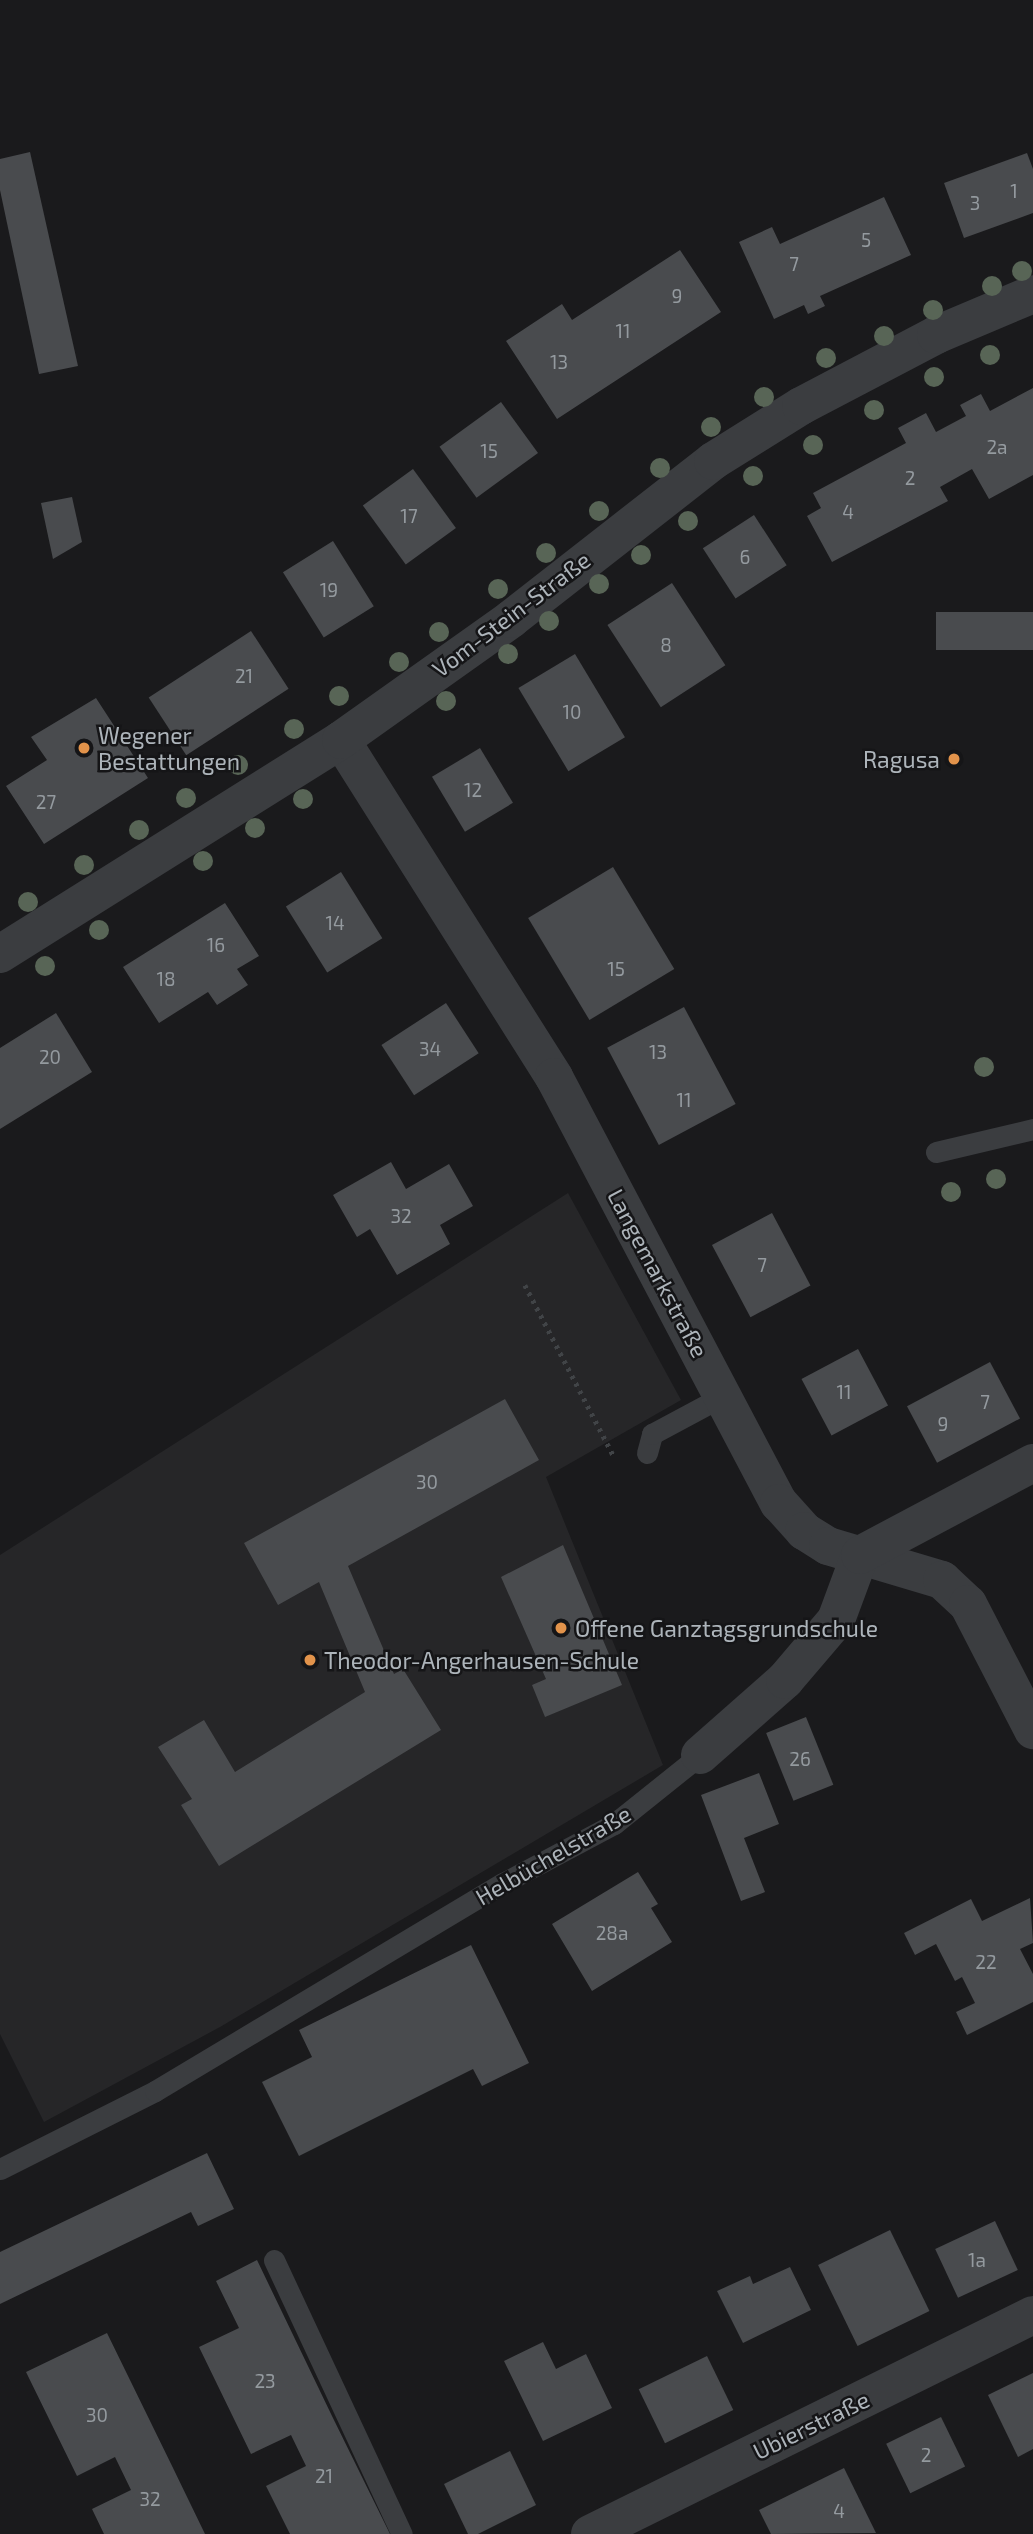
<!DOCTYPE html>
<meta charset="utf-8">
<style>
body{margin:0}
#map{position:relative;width:1033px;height:2534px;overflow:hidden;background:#1a1a1c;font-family:"Exo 2",sans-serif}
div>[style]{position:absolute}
.built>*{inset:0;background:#262628}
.building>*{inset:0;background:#494b4e;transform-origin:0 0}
.path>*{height:4.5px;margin-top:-2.25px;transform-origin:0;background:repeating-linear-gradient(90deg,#414447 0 3.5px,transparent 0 8.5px)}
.service>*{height:21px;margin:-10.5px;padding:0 10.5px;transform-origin:10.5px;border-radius:10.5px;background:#3b3d40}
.minor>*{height:38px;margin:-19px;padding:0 19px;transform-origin:19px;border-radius:19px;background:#3b3d40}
.trees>*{width:20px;height:20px;margin:-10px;border-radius:50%;background:#586556}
.dots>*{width:19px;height:19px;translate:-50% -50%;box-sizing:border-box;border:4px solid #151517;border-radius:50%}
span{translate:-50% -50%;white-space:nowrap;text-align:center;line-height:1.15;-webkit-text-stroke:5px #151517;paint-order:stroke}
.number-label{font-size:19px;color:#949a9f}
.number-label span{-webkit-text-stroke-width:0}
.street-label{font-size:23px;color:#adb4ba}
.poi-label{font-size:23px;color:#adb4ba}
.left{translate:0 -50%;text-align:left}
.right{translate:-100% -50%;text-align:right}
</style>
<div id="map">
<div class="built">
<i style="clip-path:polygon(568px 1193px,681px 1400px,546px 1477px,663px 1765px,220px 2027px,44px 2122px,0 2034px,0 1555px)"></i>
</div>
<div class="building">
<i style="clip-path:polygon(30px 152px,78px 366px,39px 374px,0 190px,0 159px)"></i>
<i style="clip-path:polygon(1027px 153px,1033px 169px,1033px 213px,964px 238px,944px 183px)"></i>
<i style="clip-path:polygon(884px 197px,911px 255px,820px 296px,825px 306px,808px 314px,804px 305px,774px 319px,739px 242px,772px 227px,780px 244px)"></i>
<i style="clip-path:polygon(680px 250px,721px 312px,557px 419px,506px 341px,562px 304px,572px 320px)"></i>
<i style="clip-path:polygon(1033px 388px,1033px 475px,989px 499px,972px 469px,940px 487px,948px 501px,832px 562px,807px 516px,821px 508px,813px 493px,906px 443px,898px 428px,926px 413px,936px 432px,966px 416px,960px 405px,981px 394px,990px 411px)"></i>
<i style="left:501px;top:402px;width:63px;height:76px;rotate:54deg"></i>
<i style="left:413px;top:469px;width:73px;height:62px;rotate:54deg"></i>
<i style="clip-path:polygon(72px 497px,82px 542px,53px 559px,41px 503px)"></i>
<i style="left:754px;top:515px;width:60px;height:61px;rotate:57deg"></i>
<i style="left:333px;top:541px;width:77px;height:59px;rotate:58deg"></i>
<i style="left:672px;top:583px;width:98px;height:77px;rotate:57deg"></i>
<i style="left:1033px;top:612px;width:38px;height:97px;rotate:90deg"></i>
<i style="left:251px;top:631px;width:69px;height:122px;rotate:57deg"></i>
<i style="left:575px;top:654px;width:97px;height:66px;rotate:59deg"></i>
<i style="clip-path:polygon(96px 698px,148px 778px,44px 844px,6px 786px,47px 760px,31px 737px)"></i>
<i style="left:480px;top:748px;width:64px;height:56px;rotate:59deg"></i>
<i style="left:613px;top:867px;width:119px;height:99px;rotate:59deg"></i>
<i style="left:341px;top:872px;width:78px;height:65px;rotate:58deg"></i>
<i style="clip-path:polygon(225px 903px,259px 956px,237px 969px,248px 985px,217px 1005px,208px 992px,159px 1023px,123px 967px)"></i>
<i style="left:446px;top:1003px;width:60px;height:77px;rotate:57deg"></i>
<i style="left:684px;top:1007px;width:110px;height:87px;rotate:62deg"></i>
<i style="clip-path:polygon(56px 1013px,92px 1072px,0 1129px,0 1048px)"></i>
<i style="clip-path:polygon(391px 1162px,406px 1189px,449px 1164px,473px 1206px,440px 1225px,450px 1244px,397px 1275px,370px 1229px,357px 1237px,333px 1195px)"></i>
<i style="left:772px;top:1213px;width:82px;height:68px;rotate:62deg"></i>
<i style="left:858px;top:1349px;width:64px;height:64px;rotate:62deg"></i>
<i style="left:990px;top:1362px;width:64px;height:94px;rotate:62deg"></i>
<i style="clip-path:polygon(505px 1399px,539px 1460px,348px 1566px,394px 1674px,403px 1669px,441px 1730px,219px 1866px,181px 1805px,192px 1799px,158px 1747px,204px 1720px,235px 1772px,365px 1692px,319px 1582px,278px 1605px,244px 1543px)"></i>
<i style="clip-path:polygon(563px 1545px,622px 1685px,545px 1717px,532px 1685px,546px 1679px,501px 1577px)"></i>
<i style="left:806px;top:1717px;width:73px;height:43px;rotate:68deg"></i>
<i style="clip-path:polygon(759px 1773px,779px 1824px,744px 1838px,765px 1892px,741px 1901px,701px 1795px)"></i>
<i style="clip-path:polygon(638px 1872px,658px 1904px,651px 1908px,672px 1942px,592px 1991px,552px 1924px)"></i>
<i style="clip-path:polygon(1030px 1898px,1033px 1943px,1020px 1949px,1033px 1974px,1033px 2002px,967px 2035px,956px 2012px,975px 2003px,962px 1977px,955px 1981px,936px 1944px,915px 1955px,904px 1933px,971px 1899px,982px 1921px)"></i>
<i style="clip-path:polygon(471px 1945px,529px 2063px,482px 2086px,473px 2069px,299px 2156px,262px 2082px,312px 2057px,299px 2030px)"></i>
<i style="clip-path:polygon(207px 2153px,234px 2209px,198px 2226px,191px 2212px,0 2304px,0 2252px)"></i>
<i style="left:995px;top:2221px;width:54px;height:66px;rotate:65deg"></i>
<i style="left:890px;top:2230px;width:90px;height:80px;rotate:64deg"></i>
<i style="clip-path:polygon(257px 2260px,332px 2416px,390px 2534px,290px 2534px,266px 2486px,306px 2466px,291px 2435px,251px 2454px,199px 2347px,239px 2328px,216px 2281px)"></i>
<i style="clip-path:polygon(790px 2267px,811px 2310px,743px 2343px,717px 2291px,750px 2276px,753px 2284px)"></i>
<i style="clip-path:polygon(107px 2333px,174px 2470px,205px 2534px,104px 2534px,92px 2509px,131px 2490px,115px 2457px,77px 2476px,26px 2372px)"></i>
<i style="clip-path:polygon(543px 2342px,556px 2369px,586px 2354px,612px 2408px,543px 2441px,504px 2361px)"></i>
<i style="left:707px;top:2356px;width:60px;height:76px;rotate:64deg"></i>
<i style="clip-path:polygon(1033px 2373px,1033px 2449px,1018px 2457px,988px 2395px)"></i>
<i style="left:941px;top:2417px;width:55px;height:61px;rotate:64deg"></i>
<i style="clip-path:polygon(510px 2451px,536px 2505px,478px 2534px,468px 2534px,444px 2484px)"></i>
<i style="clip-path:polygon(844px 2468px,876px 2533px,771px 2534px,759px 2510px)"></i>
</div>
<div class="path">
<i style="left:525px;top:1285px;width:191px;rotate:62.6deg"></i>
</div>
<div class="service">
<i style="left:936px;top:1152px;width:100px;rotate:-13.3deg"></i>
<i style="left:647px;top:1453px;width:20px;rotate:-75deg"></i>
<i style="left:652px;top:1434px;width:81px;rotate:-28.2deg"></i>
<i style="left:0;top:2169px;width:174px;rotate:-26.7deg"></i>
<i style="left:155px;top:2091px;width:405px;rotate:-30.9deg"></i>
<i style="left:503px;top:1883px;width:126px;rotate:-28deg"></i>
<i style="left:614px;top:1824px;width:110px;rotate:-38.7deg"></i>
<i style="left:274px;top:2260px;width:302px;rotate:65deg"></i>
</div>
<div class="minor">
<i style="left:341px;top:740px;width:399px;rotate:57.7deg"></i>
<i style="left:554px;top:1077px;width:482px;rotate:62.2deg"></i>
<i style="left:779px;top:1503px;width:38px;rotate:48deg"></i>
<i style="left:804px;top:1531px;width:28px;rotate:32deg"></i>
<i style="left:828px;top:1546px;width:119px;rotate:16.6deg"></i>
<i style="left:942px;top:1580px;width:35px;rotate:43deg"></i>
<i style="left:968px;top:1604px;width:142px;rotate:62.7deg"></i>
<i style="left:0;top:954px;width:403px;rotate:-32.1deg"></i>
<i style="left:341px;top:740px;width:209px;rotate:-35.4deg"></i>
<i style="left:511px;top:619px;width:256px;rotate:-38deg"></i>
<i style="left:713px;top:461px;width:104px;rotate:-32deg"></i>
<i style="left:801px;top:406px;width:153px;rotate:-27.7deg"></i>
<i style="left:936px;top:335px;width:105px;rotate:-22.9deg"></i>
<i style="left:700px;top:1755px;width:113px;rotate:-41.4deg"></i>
<i style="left:785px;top:1680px;width:79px;rotate:-49.6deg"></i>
<i style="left:836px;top:1620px;width:69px;rotate:-69.7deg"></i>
<i style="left:860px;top:1555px;width:196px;rotate:-28deg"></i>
<i style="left:590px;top:2534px;width:494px;rotate:-26.3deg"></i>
</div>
<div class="trees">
<i style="left:1022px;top:271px"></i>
<i style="left:992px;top:286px"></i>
<i style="left:933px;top:310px"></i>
<i style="left:884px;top:336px"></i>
<i style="left:990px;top:355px"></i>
<i style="left:826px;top:358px"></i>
<i style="left:934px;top:377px"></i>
<i style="left:764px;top:397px"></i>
<i style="left:874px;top:410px"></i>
<i style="left:711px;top:427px"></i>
<i style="left:813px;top:445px"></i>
<i style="left:660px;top:468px"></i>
<i style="left:753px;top:476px"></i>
<i style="left:599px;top:511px"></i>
<i style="left:688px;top:521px"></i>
<i style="left:546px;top:553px"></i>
<i style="left:641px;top:555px"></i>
<i style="left:599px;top:584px"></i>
<i style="left:498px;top:589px"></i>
<i style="left:549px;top:621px"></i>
<i style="left:439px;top:632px"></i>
<i style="left:508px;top:654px"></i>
<i style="left:399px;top:662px"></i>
<i style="left:339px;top:696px"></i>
<i style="left:446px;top:701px"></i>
<i style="left:294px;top:729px"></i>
<i style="left:238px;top:765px"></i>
<i style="left:186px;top:798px"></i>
<i style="left:303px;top:799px"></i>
<i style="left:255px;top:828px"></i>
<i style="left:139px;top:830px"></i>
<i style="left:203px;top:861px"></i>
<i style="left:84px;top:865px"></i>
<i style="left:28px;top:902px"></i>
<i style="left:99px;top:930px"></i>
<i style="left:45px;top:966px"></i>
<i style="left:984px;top:1067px"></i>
<i style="left:996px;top:1179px"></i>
<i style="left:951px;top:1192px"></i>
</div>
<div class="dots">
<i style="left:84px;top:748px;background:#e2934b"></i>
<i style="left:954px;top:759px;background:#e2934b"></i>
<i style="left:561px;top:1628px;background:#e2934b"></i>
<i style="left:310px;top:1660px;background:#e2934b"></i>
</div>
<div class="number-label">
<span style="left:1014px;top:191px">1</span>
<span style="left:975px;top:203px">3</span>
<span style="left:866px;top:240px">5</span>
<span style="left:794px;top:264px">7</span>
<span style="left:677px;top:296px">9</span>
<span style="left:623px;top:331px">11</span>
<span style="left:559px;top:362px">13</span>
<span style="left:997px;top:447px">2a</span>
<span style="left:489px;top:451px">15</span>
<span style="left:910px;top:478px">2</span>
<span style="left:848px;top:512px">4</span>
<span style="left:409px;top:516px">17</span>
<span style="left:745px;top:557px">6</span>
<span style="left:329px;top:590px">19</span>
<span style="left:666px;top:645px">8</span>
<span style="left:244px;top:676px">21</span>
<span style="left:572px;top:712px">10</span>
<span style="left:473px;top:790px">12</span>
<span style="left:46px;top:802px">27</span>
<span style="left:335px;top:923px">14</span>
<span style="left:216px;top:945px">16</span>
<span style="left:616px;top:969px">15</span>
<span style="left:166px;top:979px">18</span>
<span style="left:430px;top:1049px">34</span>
<span style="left:658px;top:1052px">13</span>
<span style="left:50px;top:1057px">20</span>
<span style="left:684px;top:1100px">11</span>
<span style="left:401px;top:1216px">32</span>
<span style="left:762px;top:1265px">7</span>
<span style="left:844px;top:1392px">11</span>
<span style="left:985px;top:1402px">7</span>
<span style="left:943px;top:1424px">9</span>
<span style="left:427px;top:1482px">30</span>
<span style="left:800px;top:1759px">26</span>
<span style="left:612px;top:1933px">28a</span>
<span style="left:986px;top:1962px">22</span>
<span style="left:977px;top:2260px">1a</span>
<span style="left:265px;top:2381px">23</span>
<span style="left:97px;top:2415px">30</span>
<span style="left:926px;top:2455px">2</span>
<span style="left:324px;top:2476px">21</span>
<span style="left:150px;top:2499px">32</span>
<span style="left:839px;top:2511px">4</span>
</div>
<div class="street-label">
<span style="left:511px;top:614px;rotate:-37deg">Vom-Stein-Straße</span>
<span style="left:658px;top:1273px;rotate:62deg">Langemarkstraße</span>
<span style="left:553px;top:1855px;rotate:-30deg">Helbüchelstraße</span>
<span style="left:811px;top:2425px;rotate:-26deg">Ubierstraße</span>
</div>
<div class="poi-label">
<span class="left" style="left:98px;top:748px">Wegener<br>Bestattungen</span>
<span class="right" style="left:940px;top:759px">Ragusa</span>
<span class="left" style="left:575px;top:1628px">Offene Ganztagsgrundschule</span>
<span class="left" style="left:324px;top:1660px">Theodor-Angerhausen-Schule</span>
</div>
</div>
